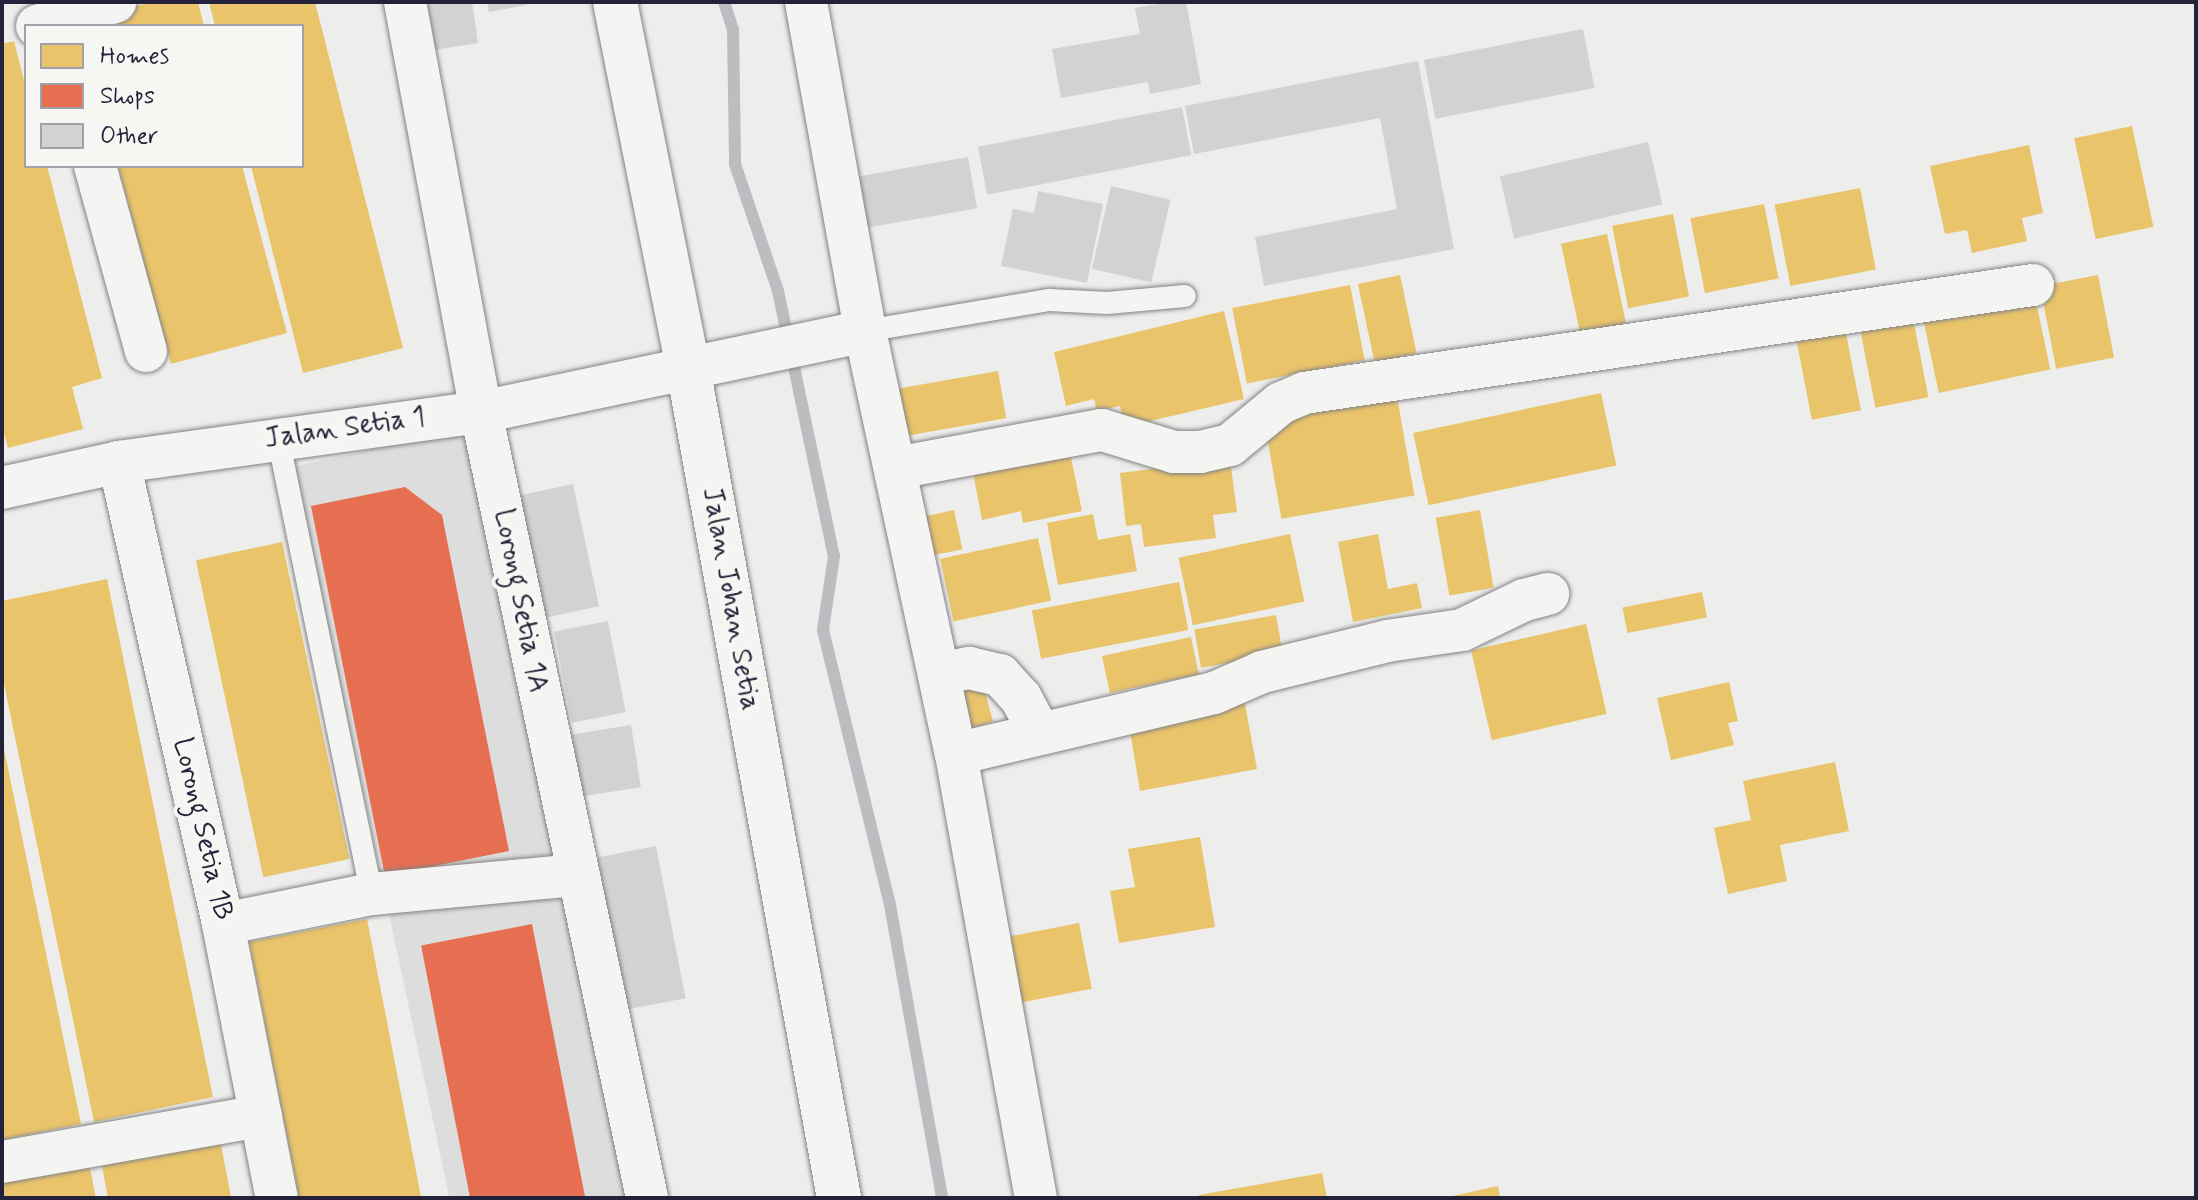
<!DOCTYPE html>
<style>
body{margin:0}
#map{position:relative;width:2198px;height:1200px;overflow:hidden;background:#ededec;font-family:Mynerve,sans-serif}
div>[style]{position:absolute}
.built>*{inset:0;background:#ddd;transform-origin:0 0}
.homes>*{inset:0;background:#e9c46a;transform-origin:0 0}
.shops>*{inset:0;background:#e76f51;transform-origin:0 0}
.stream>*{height:12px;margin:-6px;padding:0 6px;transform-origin:6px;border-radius:6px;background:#bcbcc1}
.building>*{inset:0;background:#d2d2d3;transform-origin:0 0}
.roads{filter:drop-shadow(0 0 2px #828286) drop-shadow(0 0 2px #828286)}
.service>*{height:22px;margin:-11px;padding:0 11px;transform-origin:11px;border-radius:11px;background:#f4f4f2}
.minor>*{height:42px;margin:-21px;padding:0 21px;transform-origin:21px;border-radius:21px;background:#f4f4f2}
.secondary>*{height:44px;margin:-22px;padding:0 22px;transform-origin:22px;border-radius:22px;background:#f4f4f2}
span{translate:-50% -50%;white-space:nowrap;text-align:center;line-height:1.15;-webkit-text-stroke:8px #f6f6f2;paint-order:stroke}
.street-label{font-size:28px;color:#22223b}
.frame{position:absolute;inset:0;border:4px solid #22223b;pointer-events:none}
.legend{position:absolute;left:24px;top:24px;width:280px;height:144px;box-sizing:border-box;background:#f6f6f2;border:2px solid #a1a1a9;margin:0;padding:10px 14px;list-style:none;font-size:24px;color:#22223b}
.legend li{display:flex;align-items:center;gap:16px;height:40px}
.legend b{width:40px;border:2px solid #a1a1a9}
</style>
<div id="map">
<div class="built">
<i style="left:469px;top:429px;width:786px;height:179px;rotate:78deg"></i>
</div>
<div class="homes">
<i style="clip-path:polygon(152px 2px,198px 2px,204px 26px,80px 26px,79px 22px)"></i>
<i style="clip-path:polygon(209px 2px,315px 2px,403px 348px,303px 373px,251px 166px,302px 166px,302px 26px,215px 26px)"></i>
<i style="clip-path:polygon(14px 41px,26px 88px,26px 166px,47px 166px,102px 378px,72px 387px,83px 429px,8px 448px,2px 426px,2px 44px)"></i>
<i style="left:2132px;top:126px;width:103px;height:59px;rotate:78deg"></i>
<i style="clip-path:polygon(2029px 145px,2043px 213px,2022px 218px,2027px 241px,1972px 253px,1967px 230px,1945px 234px,1930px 166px)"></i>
<i style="clip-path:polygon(118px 166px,242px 166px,287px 333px,171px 364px)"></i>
<i style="left:1860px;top:188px;width:83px;height:87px;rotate:79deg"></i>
<i style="left:1764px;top:204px;width:76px;height:75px;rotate:79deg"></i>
<i style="left:1673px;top:214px;width:84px;height:62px;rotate:79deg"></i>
<i style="left:1607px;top:234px;width:98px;height:47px;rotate:78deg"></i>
<i style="left:1400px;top:275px;width:80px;height:43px;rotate:78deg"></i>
<i style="left:2098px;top:275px;width:84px;height:59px;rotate:79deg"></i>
<i style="left:1350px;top:285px;width:77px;height:120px;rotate:79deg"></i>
<i style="left:2035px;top:297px;width:74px;height:114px;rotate:78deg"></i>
<i style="left:1911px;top:308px;width:91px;height:54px;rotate:79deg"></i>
<i style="clip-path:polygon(1224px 311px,1244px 399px,1125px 427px,1120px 406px,1097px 411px,1094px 399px,1066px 406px,1054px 352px)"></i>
<i style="left:1843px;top:318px;width:94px;height:50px;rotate:79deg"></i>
<i style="left:998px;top:371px;width:48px;height:111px;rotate:80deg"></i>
<i style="left:1396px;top:391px;width:106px;height:135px;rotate:80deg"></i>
<i style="left:1601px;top:393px;width:74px;height:192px;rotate:78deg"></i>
<i style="clip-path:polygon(1068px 443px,1082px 511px,1023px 523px,1021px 511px,982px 520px,971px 462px)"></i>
<i style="clip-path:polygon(1230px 459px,1237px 512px,1213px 515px,1216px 538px,1144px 547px,1141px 524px,1126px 526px,1120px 473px)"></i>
<i style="left:954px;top:510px;width:40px;height:43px;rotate:78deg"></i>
<i style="left:1480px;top:510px;width:79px;height:45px;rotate:80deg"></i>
<i style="clip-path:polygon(1093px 514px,1098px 540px,1130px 534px,1137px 571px,1058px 585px,1047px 523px)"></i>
<i style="left:1290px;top:534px;width:69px;height:114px;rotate:78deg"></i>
<i style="clip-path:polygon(1378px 534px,1388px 589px,1417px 583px,1422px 608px,1353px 622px,1338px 542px)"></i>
<i style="left:1038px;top:538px;width:64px;height:100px;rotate:78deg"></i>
<i style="left:282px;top:542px;width:324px;height:88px;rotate:78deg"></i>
<i style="clip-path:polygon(107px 579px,213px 1097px,94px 1122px,2px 674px,2px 601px)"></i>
<i style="left:1179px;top:582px;width:49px;height:150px;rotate:79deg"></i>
<i style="left:1702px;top:592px;width:26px;height:81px;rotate:79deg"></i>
<i style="left:1276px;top:615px;width:39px;height:83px;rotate:80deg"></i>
<i style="left:1586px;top:624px;width:92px;height:118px;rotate:77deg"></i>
<i style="left:1191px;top:637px;width:38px;height:91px;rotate:78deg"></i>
<i style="clip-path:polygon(1729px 682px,1738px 721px,1728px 723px,1734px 745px,1671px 760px,1657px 698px)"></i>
<i style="left:983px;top:684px;width:39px;height:33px;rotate:75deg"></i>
<i style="clip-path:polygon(1243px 694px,1257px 769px,1140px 791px,1130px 731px)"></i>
<i style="clip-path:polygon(2px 739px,81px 1124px,2px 1140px)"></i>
<i style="clip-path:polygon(1835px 762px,1849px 831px,1780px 845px,1787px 881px,1728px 894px,1714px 828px,1751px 820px,1743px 781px)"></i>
<i style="clip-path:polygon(1200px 837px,1215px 927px,1119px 943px,1110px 891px,1135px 887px,1128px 849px)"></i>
<i style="left:367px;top:919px;width:284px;height:120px;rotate:79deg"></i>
<i style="left:1079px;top:923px;width:67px;height:76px;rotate:79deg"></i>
<i style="clip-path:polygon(219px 1134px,231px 1198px,108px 1198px,100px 1155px)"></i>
<i style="clip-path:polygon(88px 1158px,96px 1198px,2px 1198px,2px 1174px)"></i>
<i style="clip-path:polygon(1322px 1173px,1327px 1198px,1199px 1198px,1199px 1195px)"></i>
<i style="clip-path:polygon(1498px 1186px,1500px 1198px,1448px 1198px,1448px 1197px)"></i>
</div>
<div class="shops">
<i style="clip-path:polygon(405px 487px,442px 515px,509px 851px,385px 876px,311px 506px)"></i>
<i style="left:532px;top:924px;width:279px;height:113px;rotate:79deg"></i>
</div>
<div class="stream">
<i style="left:724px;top:2px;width:29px;rotate:72deg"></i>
<i style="left:733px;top:30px;width:134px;rotate:89.1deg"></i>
<i style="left:735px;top:164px;width:134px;rotate:71.3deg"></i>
<i style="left:778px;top:291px;width:271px;rotate:78.1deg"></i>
<i style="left:834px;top:556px;width:75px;rotate:98.5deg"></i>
<i style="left:823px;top:630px;width:283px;rotate:76.3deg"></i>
<i style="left:890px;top:905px;width:298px;rotate:79.9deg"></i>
</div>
<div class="building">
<i style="clip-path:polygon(427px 2px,472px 2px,478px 43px,434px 50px)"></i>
<i style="clip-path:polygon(487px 2px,526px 2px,526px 5px,489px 12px)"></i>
<i style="clip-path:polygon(1168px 2px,1186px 2px,1201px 84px,1150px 94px,1148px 82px,1061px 98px,1052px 49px,1140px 34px,1135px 8px)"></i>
<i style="left:1583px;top:29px;width:60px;height:162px;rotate:79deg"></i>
<i style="clip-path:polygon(1418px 61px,1454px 249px,1264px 286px,1255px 237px,1397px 209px,1380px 118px,1194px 154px,1185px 106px)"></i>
<i style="left:1182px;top:107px;width:49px;height:208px;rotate:79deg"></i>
<i style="left:1648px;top:142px;width:64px;height:152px;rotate:77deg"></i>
<i style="left:968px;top:157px;width:52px;height:122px;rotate:80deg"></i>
<i style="left:1111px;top:186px;width:61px;height:85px;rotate:13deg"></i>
<i style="clip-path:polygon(1038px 191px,1103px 204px,1087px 283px,1001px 266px,1013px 209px,1034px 213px)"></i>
<i style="left:573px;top:484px;width:125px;height:56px;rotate:78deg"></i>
<i style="left:608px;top:621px;width:93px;height:55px;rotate:79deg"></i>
<i style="left:631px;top:725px;width:63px;height:60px;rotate:81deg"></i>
<i style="left:656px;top:846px;width:155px;height:60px;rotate:79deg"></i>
</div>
<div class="roads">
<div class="service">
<i style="left:865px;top:331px;width:187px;rotate:-9.6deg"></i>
<i style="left:1049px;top:300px;width:58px;rotate:3deg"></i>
<i style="left:1107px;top:303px;width:78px;rotate:-5.1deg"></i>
<i style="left:278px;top:438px;width:466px;rotate:78.4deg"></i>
</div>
<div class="minor">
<i style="left:405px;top:2px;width:417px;rotate:79.5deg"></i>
<i style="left:481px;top:412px;width:803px;rotate:78.07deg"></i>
<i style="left:806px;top:2px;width:334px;rotate:79.8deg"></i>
<i style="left:865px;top:331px;width:433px;rotate:77.9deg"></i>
<i style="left:956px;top:754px;width:451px;rotate:79.8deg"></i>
<i style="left:37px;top:26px;width:82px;rotate:-17.1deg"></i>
<i style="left:95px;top:166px;width:192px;rotate:74.6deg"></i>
<i style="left:119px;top:462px;width:474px;rotate:77.3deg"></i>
<i style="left:223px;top:924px;width:279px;rotate:78.9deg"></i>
<i style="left:896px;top:468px;width:209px;rotate:-10.5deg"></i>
<i style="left:1102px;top:430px;width:75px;rotate:17deg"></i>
<i style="left:1174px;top:452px;width:26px"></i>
<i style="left:1200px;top:452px;width:31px;rotate:-13deg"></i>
<i style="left:1230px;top:445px;width:66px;rotate:-39.5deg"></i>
<i style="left:1281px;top:403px;width:25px;rotate:-23deg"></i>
<i style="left:1304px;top:393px;width:737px;rotate:-8.43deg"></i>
<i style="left:2px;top:488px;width:120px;rotate:-12.5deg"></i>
<i style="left:119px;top:462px;width:365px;rotate:-7.9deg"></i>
<i style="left:481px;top:412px;width:392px;rotate:-11.9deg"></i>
<i style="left:940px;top:674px;width:30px;rotate:-12deg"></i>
<i style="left:969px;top:668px;width:32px;rotate:13deg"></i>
<i style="left:1000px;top:675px;width:31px;rotate:48deg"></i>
<i style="left:1021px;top:698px;width:38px;rotate:62deg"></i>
<i style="left:956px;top:754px;width:265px;rotate:-13.3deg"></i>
<i style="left:1214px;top:693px;width:52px;rotate:-23.6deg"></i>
<i style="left:1262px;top:672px;width:129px;rotate:-13.9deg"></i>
<i style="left:1387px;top:641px;width:76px;rotate:-8.3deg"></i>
<i style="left:1462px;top:630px;width:69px;rotate:-25.8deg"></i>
<i style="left:1524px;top:600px;width:25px;rotate:-14deg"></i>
<i style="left:223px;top:924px;width:152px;rotate:-11.4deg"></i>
<i style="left:372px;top:894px;width:204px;rotate:-5.3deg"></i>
<i style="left:2px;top:1162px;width:263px;rotate:-10.1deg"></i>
</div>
<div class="secondary">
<i style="left:615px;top:2px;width:373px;rotate:78.7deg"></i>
<i style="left:688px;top:368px;width:844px;rotate:79.69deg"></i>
</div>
</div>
<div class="street-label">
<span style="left:345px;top:429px;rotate:-8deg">Jalan Setia 1</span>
<span style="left:730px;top:599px;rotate:80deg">Jalan Johan Setia</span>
<span style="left:520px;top:601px;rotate:79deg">Lorong Setia 1A</span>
<span style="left:202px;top:829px;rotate:77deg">Lorong Setia 1B</span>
</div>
<div class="frame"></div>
<ul class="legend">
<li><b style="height:22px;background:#e9c46a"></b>Homes</li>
<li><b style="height:22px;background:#e76f51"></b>Shops</li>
<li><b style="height:22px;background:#d2d2d3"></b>Other</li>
</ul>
</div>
